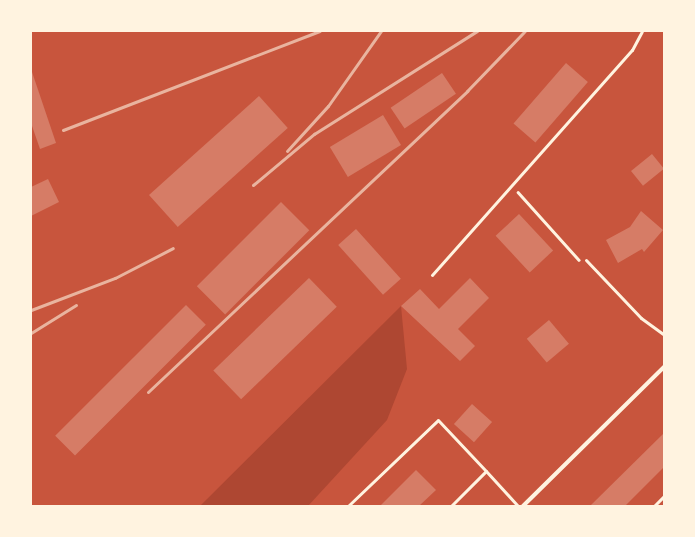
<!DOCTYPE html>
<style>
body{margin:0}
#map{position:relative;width:695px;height:537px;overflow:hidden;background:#c8553d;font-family:"PT Sans Narrow",sans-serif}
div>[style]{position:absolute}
.green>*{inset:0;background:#ae4732}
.building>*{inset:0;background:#d67c66;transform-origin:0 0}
.path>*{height:2.5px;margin:-1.25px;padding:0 1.25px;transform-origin:1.25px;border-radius:1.25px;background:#fff3e0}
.service>*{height:3px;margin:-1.5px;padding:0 1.5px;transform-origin:1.5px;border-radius:1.5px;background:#fff3e0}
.minor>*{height:4px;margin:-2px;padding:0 2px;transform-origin:2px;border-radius:2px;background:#fff3e0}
.rail>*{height:3px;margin:-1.5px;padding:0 1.5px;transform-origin:1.5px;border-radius:1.5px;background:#e9b49f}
span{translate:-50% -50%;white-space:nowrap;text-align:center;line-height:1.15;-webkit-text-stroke:4px #fff3e0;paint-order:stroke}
.frame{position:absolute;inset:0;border:32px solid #fff3e0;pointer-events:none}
</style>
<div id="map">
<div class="green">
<i style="clip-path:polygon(401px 306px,407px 369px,387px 420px,308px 506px,200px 506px)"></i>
</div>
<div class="building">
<i style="left:566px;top:63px;width:29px;height:80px;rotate:41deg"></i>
<i style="clip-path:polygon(31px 69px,56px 143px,40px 149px,31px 123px)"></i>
<i style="left:442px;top:73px;width:25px;height:62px;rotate:56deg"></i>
<i style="left:259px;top:96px;width:43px;height:148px;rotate:48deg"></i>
<i style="left:383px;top:115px;width:35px;height:62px;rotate:59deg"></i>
<i style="left:652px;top:154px;width:19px;height:27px;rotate:51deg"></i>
<i style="clip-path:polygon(48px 179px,59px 202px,31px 216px,31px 187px)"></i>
<i style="left:281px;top:202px;width:40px;height:119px;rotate:45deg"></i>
<i style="clip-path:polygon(641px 211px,663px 230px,644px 252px,642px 249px,618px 263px,606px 240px,630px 227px)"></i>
<i style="left:519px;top:214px;width:50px;height:32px;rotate:47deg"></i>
<i style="left:356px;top:229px;width:67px;height:24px;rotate:48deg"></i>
<i style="left:309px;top:278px;width:40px;height:133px;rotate:46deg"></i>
<i style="clip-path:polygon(470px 278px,489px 298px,458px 329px,475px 346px,460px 361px,401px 306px,420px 289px,439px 309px)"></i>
<i style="left:186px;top:305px;width:28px;height:185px;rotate:45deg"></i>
<i style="left:549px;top:320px;width:31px;height:29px;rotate:50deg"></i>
<i style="left:472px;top:404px;width:27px;height:27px;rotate:42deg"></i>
<i style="clip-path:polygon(664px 433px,664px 467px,625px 506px,590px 506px)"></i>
<i style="clip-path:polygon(416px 470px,436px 490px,419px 506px,380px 506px)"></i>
</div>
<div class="path">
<i style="left:518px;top:192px;width:91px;rotate:48.1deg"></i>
</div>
<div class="service">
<i style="left:586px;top:260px;width:80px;rotate:46.5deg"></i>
<i style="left:641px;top:318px;width:29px;rotate:36deg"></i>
<i style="left:432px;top:275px;width:301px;rotate:-48.4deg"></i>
<i style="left:632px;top:50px;width:21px;rotate:-62deg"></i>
<i style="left:348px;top:506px;width:124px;rotate:-43.7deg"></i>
<i style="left:438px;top:420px;width:70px;rotate:46.7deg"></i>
<i style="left:451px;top:506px;width:49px;rotate:-45deg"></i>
<i style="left:486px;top:471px;width:47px;rotate:47.6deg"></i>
<i style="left:654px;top:506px;width:14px;rotate:-45deg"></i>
</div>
<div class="minor">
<i style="left:523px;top:506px;width:198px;rotate:-44.6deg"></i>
</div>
<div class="rail">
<i style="left:63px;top:130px;width:275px;rotate:-21.1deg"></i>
<i style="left:287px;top:151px;width:61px;rotate:-47.7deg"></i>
<i style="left:328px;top:106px;width:92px;rotate:-54.8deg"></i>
<i style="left:253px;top:185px;width:80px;rotate:-39.9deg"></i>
<i style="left:314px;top:134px;width:193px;rotate:-32.3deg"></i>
<i style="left:31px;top:310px;width:90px;rotate:-20.9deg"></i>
<i style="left:115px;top:278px;width:65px;rotate:-27.3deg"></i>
<i style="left:31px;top:333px;width:53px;rotate:-31.9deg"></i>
<i style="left:148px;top:392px;width:439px;rotate:-43.3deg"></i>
<i style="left:467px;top:91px;width:83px;rotate:-46deg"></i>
</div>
<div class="frame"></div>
</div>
